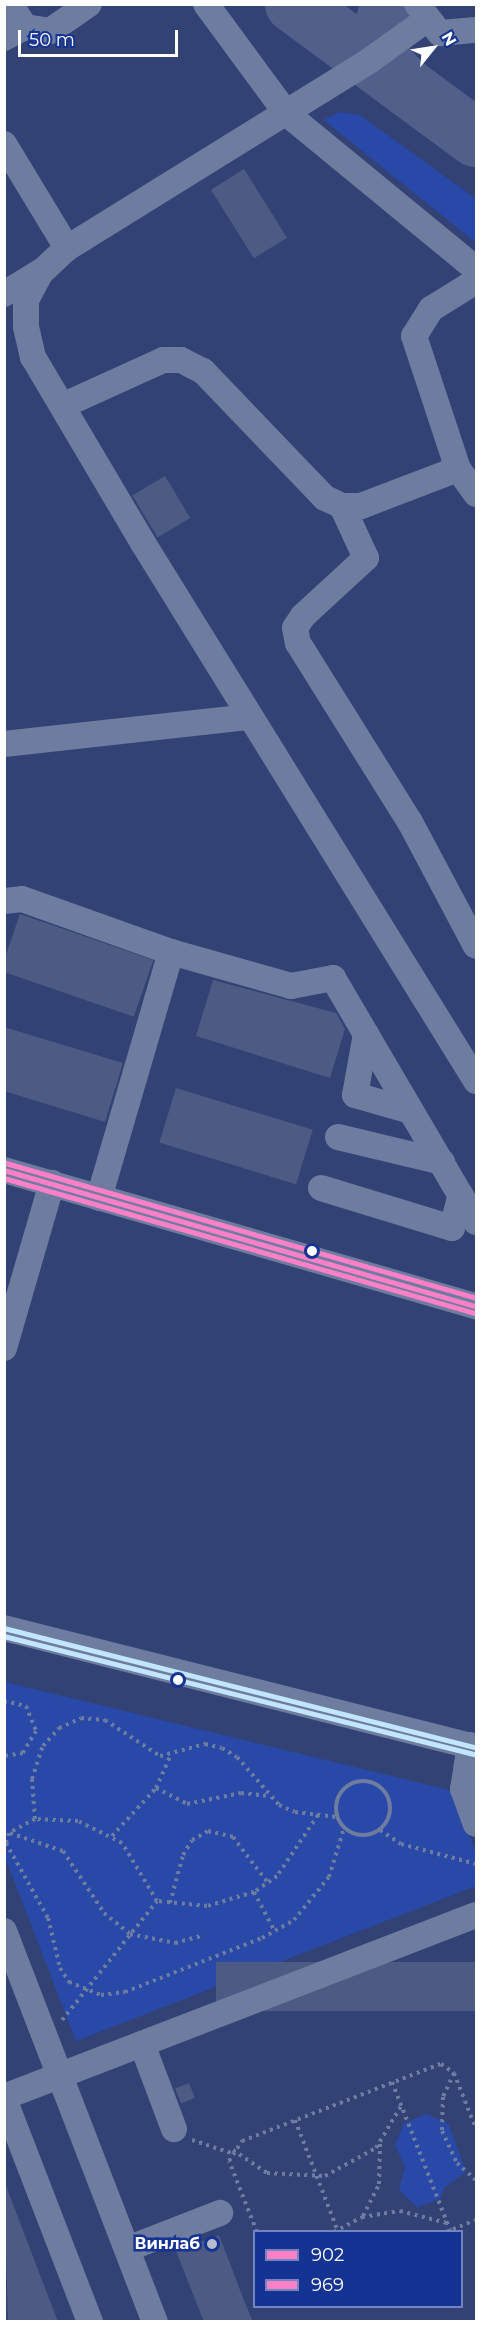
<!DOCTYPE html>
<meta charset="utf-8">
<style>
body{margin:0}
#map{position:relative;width:481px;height:2326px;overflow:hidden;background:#324275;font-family:Montserrat,sans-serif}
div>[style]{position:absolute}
.green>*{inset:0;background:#2849a8}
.taxiway>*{height:58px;margin:-29px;padding:0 29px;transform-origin:29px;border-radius:29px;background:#515f8a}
.building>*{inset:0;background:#4d5a83;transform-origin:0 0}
.path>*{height:4px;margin-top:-2px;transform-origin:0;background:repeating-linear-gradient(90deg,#6e7ca0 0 3px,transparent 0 7.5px)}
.path>.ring{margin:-2px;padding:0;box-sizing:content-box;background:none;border:4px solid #6e7ca0;border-radius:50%}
.minor>*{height:26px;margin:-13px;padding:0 13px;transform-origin:13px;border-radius:13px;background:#6e7ca0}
.bus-1>*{height:4.5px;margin:-2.25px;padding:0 2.25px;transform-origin:2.25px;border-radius:2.25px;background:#ff80c6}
.bus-2>*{height:4.5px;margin:-2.25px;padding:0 2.25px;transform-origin:2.25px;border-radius:2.25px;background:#ff80c6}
.bus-3>*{height:4.5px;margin:-2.25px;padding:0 2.25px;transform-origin:2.25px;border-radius:2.25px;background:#ff80c6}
.bus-4>*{height:4.5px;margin:-2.25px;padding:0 2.25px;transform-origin:2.25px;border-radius:2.25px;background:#c2e6ff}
.bus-5>*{height:4.5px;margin:-2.25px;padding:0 2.25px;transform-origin:2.25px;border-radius:2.25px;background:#c2e6ff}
.dots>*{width:16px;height:16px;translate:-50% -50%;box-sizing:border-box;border:3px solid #153392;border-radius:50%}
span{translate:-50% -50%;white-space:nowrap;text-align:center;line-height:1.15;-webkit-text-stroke:5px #153392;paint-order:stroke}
.poi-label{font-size:16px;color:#fff;font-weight:700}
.right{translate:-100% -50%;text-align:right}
.frame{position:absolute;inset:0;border:6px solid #fff;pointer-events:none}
.legend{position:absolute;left:253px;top:2230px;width:210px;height:78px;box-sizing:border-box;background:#153392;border:2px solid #7385be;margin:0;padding:8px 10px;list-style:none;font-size:18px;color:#fff}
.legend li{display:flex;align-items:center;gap:12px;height:30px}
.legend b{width:30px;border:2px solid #7385be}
.north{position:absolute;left:403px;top:18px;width:60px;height:60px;-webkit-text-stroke:4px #153392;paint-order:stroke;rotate:60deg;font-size:16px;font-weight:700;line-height:24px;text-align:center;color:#fff}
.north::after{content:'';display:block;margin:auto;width:21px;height:27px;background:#fff;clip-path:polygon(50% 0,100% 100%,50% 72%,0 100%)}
.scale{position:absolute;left:18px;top:30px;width:160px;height:27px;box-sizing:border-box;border:3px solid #fff;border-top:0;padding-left:8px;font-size:18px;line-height:21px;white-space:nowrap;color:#fff;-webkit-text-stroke:4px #153392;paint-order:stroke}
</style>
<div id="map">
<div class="green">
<i style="clip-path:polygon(339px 112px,360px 115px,476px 199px,476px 243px,324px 120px)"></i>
<i style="clip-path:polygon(5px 1682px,453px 1791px,476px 1853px,476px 1886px,76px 2041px,5px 1857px)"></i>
<i style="clip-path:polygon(427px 2114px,449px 2125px,466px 2172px,445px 2187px,440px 2199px,417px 2207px,399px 2190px,405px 2167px,395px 2145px,404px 2123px)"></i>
</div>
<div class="taxiway">
<i style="left:294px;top:4px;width:226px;rotate:36.4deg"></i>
<i style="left:390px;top:4px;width:42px;rotate:106.7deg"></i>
<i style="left:378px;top:44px;width:21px;rotate:71deg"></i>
<i style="left:385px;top:64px;width:24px;rotate:48deg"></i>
</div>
<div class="building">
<i style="left:244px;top:169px;width:81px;height:39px;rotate:58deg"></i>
<i style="left:165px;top:476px;width:49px;height:38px;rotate:59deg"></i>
<i style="left:20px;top:914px;width:141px;height:60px;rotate:19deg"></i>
<i style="clip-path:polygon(213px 980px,336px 1013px,345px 1029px,330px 1078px,196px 1036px)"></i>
<i style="clip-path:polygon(4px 1027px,123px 1063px,105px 1122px,4px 1091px)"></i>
<i style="left:176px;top:1088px;width:143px;height:57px;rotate:17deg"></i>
<i style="left:477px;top:1962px;width:49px;height:261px;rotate:90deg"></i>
<i style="left:189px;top:2083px;width:16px;height:15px;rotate:68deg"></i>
<i style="clip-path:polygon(4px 2186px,6px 2186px,58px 2322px,8px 2322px)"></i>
<i style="clip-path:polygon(219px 2235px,245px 2303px,253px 2322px,204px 2322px,176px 2251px)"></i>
</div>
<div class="path">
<i style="left:4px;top:1701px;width:23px;rotate:13deg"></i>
<i style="left:26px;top:1706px;width:27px;rotate:68deg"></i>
<i style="left:36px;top:1731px;width:26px;rotate:121deg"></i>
<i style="left:23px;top:1753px;width:19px;rotate:171deg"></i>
<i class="ring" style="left:336px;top:1781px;width:50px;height:50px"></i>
<i style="left:156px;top:1788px;width:35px;rotate:27deg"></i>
<i style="left:187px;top:1804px;width:55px;rotate:-11.5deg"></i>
<i style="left:241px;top:1793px;width:27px;rotate:6deg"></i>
<i style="left:318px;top:1815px;width:73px;rotate:123.9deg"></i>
<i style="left:277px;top:1876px;width:28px;rotate:145deg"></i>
<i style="left:254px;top:1892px;width:49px;rotate:163.4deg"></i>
<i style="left:207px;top:1906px;width:50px;rotate:-174.3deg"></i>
<i style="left:157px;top:1901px;width:68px;rotate:-121.1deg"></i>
<i style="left:122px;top:1843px;width:49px;rotate:-153.4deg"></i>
<i style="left:78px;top:1821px;width:43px;rotate:-177.3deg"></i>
<i style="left:35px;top:1819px;width:30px;rotate:152deg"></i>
<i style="left:9px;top:1833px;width:10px;rotate:107deg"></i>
<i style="left:6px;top:1843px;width:86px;rotate:60.8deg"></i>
<i style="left:48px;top:1918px;width:51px;rotate:76.5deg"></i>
<i style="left:60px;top:1968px;width:17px;rotate:57deg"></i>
<i style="left:69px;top:1982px;width:35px;rotate:22deg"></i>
<i style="left:101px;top:1995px;width:24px;rotate:-7deg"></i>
<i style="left:125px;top:1992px;width:147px;rotate:-21.5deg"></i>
<i style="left:262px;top:1938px;width:37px;rotate:-29deg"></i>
<i style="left:294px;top:1920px;width:55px;rotate:-50.9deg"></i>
<i style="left:329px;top:1877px;width:51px;rotate:-73deg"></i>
<i style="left:35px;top:1819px;width:40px;rotate:-94.3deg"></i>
<i style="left:32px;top:1779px;width:35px;rotate:-72deg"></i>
<i style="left:43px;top:1746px;width:24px;rotate:-48deg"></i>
<i style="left:59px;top:1728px;width:24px;rotate:-24deg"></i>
<i style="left:81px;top:1718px;width:24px;rotate:5deg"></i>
<i style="left:105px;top:1720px;width:66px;rotate:33.2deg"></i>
<i style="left:160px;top:1756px;width:47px;rotate:-14.9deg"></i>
<i style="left:205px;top:1744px;width:17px;rotate:13deg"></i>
<i style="left:222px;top:1748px;width:17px;rotate:31deg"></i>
<i style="left:237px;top:1757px;width:64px;rotate:48.8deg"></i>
<i style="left:279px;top:1805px;width:17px;rotate:24deg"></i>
<i style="left:295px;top:1812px;width:42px;rotate:6.8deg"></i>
<i style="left:380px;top:1830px;width:25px;rotate:34deg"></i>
<i style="left:401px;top:1844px;width:78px;rotate:14.9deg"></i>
<i style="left:10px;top:1833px;width:56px;rotate:18.8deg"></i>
<i style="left:63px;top:1851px;width:74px;rotate:56.5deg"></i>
<i style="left:104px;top:1913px;width:33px;rotate:39deg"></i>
<i style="left:130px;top:1934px;width:46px;rotate:11.3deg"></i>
<i style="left:175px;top:1943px;width:30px;rotate:-15deg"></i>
<i style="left:112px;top:1836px;width:65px;rotate:-47.5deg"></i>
<i style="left:156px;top:1788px;width:36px;rotate:-66deg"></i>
<i style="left:254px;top:1892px;width:45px;rotate:62.3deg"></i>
<i style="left:170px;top:1903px;width:50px;rotate:-74.8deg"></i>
<i style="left:183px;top:1855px;width:17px;rotate:-59deg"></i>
<i style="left:192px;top:1840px;width:18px;rotate:-29deg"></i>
<i style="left:208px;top:1831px;width:26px;rotate:13deg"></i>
<i style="left:233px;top:1837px;width:58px;rotate:52.7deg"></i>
<i style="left:62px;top:2020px;width:152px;rotate:-51.4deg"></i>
<i style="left:454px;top:2073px;width:26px;rotate:115deg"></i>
<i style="left:443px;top:2097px;width:34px;rotate:92deg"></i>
<i style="left:442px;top:2131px;width:35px;rotate:65deg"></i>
<i style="left:457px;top:2163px;width:25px;rotate:42deg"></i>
<i style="left:392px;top:2082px;width:159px;rotate:68.6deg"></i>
<i style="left:295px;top:2120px;width:117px;rotate:68.9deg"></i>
<i style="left:192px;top:2140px;width:41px;rotate:18.4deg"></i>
<i style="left:233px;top:2150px;width:41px;rotate:34.1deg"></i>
<i style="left:267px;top:2173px;width:58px;rotate:3deg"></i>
<i style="left:325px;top:2176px;width:58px;rotate:-28.8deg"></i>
<i style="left:376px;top:2148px;width:49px;rotate:-59.2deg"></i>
<i style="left:363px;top:2216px;width:36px;rotate:-63deg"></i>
<i style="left:379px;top:2184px;width:40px;rotate:-88.6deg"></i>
<i style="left:257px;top:2232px;width:76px;rotate:-111.5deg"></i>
<i style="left:229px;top:2161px;width:24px;rotate:-57deg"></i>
<i style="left:242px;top:2141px;width:213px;rotate:-21.2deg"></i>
<i style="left:441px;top:2064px;width:16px;rotate:35deg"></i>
<i style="left:454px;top:2073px;width:60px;rotate:68.6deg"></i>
<i style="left:334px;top:2232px;width:32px;rotate:-28deg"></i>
<i style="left:362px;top:2217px;width:38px;rotate:-9deg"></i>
<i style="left:400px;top:2211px;width:49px;rotate:14.3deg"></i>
<i style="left:446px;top:2232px;width:32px;rotate:-22deg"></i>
</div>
<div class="minor">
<i style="left:10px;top:4px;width:27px;rotate:57deg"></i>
<i style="left:206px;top:4px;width:135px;rotate:53.7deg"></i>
<i style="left:286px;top:113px;width:246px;rotate:39.4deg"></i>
<i style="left:417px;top:4px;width:37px;rotate:52deg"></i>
<i style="left:440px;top:33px;width:36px;rotate:-5deg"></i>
<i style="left:426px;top:20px;width:70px;rotate:144.3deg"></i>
<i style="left:369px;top:61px;width:355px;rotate:148.2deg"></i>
<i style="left:67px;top:248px;width:35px;rotate:137deg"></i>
<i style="left:41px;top:272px;width:32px;rotate:118deg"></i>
<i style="left:26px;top:300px;width:27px;rotate:90deg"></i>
<i style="left:26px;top:327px;width:31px;rotate:77deg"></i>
<i style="left:33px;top:357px;width:216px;rotate:59.4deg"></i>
<i style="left:143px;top:543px;width:633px;rotate:58.24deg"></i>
<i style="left:4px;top:38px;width:24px;rotate:-28deg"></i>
<i style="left:25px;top:27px;width:25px;rotate:9deg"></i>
<i style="left:50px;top:31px;width:47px;rotate:-34.7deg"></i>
<i style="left:4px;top:144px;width:122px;rotate:58.8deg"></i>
<i style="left:476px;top:281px;width:53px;rotate:148.1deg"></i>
<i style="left:431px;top:309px;width:32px;rotate:122deg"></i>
<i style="left:414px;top:336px;width:140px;rotate:71.7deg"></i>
<i style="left:458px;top:469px;width:31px;rotate:54deg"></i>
<i style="left:4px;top:294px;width:42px;rotate:-31.4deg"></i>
<i style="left:64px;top:405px;width:109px;rotate:-24.4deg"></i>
<i style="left:163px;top:360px;width:18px"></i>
<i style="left:181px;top:360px;width:25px;rotate:27deg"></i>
<i style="left:203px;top:371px;width:176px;rotate:46.2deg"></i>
<i style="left:325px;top:498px;width:19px;rotate:25deg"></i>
<i style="left:342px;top:506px;width:19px"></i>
<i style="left:361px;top:506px;width:104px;rotate:-20.9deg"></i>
<i style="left:342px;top:506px;width:57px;rotate:65.2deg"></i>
<i style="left:366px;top:558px;width:86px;rotate:137.4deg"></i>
<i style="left:303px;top:616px;width:14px;rotate:124deg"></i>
<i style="left:295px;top:628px;width:15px;rotate:79deg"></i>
<i style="left:298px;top:643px;width:211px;rotate:58deg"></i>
<i style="left:410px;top:822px;width:140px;rotate:62deg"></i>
<i style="left:4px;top:744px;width:245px;rotate:-6.3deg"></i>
<i style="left:4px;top:901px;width:18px;rotate:-6deg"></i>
<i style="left:22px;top:899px;width:158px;rotate:19.6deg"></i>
<i style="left:171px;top:952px;width:256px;rotate:106.3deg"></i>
<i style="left:171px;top:952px;width:125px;rotate:15.8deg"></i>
<i style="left:291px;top:986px;width:43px;rotate:-10.8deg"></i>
<i style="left:333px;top:978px;width:283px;rotate:59.6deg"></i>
<i style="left:366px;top:1034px;width:62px;rotate:100.2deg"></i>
<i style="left:355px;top:1095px;width:58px;rotate:15.9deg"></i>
<i style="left:338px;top:1137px;width:107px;rotate:13.5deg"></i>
<i style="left:4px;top:1170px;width:491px;rotate:16.1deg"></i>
<i style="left:321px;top:1188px;width:137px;rotate:17deg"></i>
<i style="left:452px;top:1228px;width:34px;rotate:-75deg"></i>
<i style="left:4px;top:1348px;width:172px;rotate:-73.8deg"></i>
<i style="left:4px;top:1628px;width:487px;rotate:14.2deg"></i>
<i style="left:470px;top:1745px;width:45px;rotate:99deg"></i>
<i style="left:463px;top:1789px;width:37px;rotate:70deg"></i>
<i style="left:4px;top:1931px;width:419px;rotate:68.9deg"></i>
<i style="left:142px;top:2044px;width:91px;rotate:69.4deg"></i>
<i style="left:4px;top:2097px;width:506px;rotate:-21.09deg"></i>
<i style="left:4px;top:2099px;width:239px;rotate:68.9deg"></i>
<i style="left:127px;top:2249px;width:100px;rotate:-21.2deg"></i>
</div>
<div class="bus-1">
<i style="left:4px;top:1170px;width:491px;rotate:16.1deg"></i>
</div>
<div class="bus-2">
<i style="left:4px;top:1178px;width:489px;rotate:16deg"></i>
</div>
<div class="bus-3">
<i style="left:6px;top:1163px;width:489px;rotate:16deg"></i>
</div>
<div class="bus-4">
<i style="left:4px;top:1628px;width:487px;rotate:14.2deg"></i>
</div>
<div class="bus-5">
<i style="left:4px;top:1636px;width:485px;rotate:14.1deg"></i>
</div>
<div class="dots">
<i style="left:312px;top:1251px;background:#fff"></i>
<i style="left:178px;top:1680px;background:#fff"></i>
<i style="left:212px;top:2244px;background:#b7bdcf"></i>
</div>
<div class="poi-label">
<span class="right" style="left:200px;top:2244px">Винлаб</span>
</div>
<div class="frame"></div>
<ul class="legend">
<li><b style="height:8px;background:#ff80c6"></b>902</li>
<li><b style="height:8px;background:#ff80c6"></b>969</li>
</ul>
<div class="north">N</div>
<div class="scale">50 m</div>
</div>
